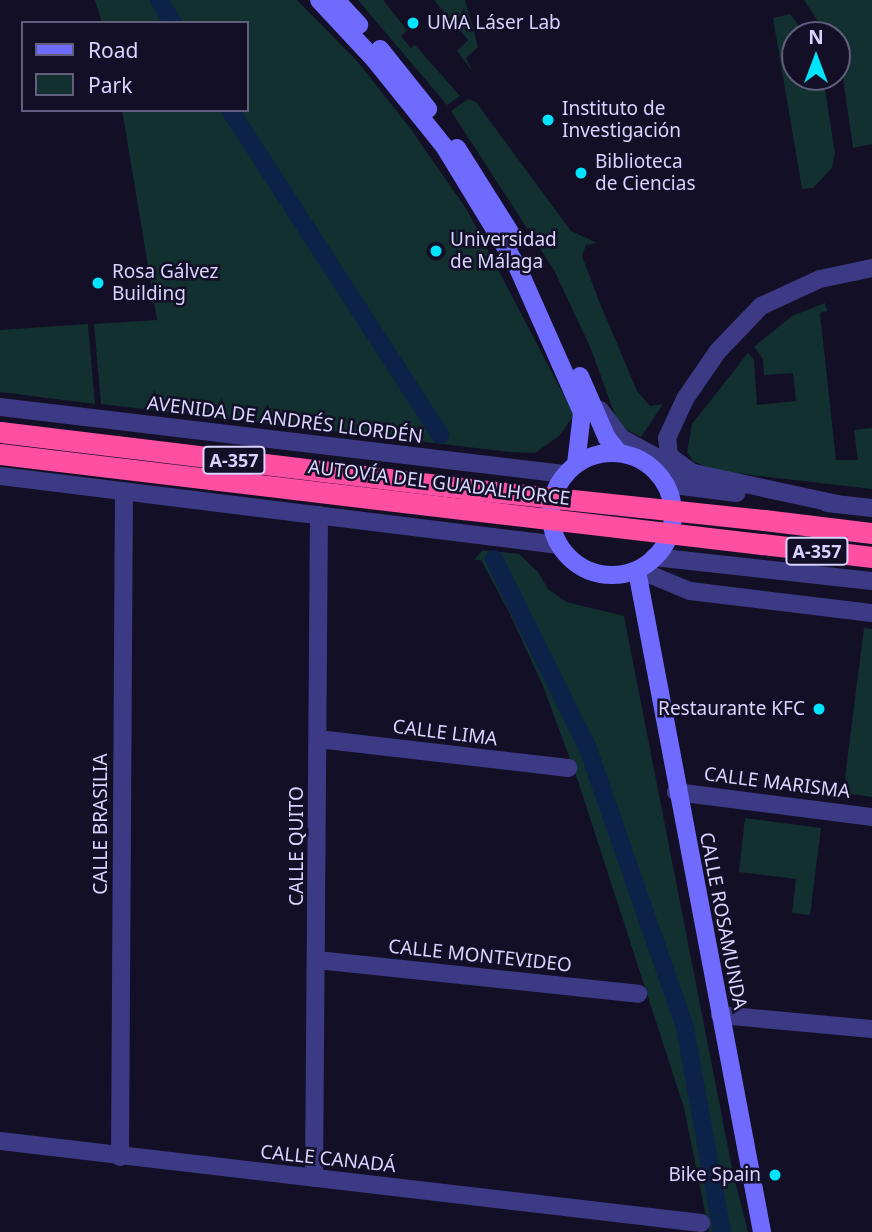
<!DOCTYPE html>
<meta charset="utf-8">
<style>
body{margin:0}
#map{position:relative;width:872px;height:1232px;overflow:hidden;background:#130f26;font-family:"Noto Sans",sans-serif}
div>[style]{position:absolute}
.green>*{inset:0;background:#12302f}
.canal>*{height:18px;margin:-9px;padding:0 9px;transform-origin:9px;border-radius:9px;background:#0c2248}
.minor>*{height:18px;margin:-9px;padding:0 9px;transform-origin:9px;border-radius:9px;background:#3d3a85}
.secondary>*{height:18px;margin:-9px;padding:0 9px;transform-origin:9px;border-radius:9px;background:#6f6bff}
.secondary>.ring{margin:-9px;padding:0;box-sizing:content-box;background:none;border:18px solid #6f6bff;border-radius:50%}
.motorway>*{height:21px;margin:-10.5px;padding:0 10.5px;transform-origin:10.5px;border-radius:10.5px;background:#ff4fa3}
.motorway-bridge>*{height:21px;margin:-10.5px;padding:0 10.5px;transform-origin:10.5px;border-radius:10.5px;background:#ff4fa3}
.dots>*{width:19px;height:19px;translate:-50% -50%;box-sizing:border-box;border:4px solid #130f26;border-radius:50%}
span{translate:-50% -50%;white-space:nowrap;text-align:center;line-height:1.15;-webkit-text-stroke:5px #130f26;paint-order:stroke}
.shield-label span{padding:2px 5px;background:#130f26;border:2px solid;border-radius:5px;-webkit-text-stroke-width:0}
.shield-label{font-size:18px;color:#d9d4ff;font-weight:700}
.poi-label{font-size:19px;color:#d9d4ff}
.left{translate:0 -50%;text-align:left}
.right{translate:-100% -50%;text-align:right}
.street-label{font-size:19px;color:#d9d4ff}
.legend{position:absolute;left:21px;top:21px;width:228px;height:91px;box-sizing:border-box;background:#130f26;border:2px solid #625e7d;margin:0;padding:9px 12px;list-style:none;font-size:21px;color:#d9d4ff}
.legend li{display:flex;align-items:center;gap:14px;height:35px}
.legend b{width:35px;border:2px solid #625e7d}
.north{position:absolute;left:781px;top:21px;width:70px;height:70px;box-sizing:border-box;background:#130f26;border:2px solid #625e7d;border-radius:50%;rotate:0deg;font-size:19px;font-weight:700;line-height:28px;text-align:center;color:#d9d4ff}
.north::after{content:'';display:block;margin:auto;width:24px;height:32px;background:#00e5ff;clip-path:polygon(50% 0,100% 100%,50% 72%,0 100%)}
</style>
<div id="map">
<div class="green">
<i style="clip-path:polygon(95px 0,297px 0,357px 61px,410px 128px,467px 210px,574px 415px,559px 436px,535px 453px,510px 452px,101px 404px,94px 324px,157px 320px,122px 110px,247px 110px,247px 23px,102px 23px)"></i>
<i style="clip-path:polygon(358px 0,383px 0,407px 30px,401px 36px,411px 48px,415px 45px,460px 96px,447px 105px)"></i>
<i style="clip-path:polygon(434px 0,465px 0,478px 47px,466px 58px,473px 72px,457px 51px,468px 40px)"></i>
<i style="clip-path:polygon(804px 0,872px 0,872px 144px,853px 148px,837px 35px,817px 20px)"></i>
<i style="clip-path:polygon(790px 14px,806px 35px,795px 35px,795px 77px,823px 77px,835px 153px,832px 168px,813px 188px,802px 189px,773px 18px)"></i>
<i style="clip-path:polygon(468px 99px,476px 102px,571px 231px,597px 243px,586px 245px,582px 256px,599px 301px,637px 391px,650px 406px,663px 404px,641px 437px,619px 426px,591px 349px,554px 270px,451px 111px)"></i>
<i style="clip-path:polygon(825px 303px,827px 311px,820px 313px,836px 460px,858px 460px,854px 430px,872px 428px,872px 489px,717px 471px,694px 462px,687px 452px,692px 424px,748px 353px,754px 360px,757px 405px,796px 401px,793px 373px,764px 375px,763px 359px,754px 347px,792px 316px)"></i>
<i style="clip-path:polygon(88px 324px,95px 404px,0 392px,0 330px)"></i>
<i style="clip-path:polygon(483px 550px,519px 554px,538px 572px,548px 589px,566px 602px,624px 616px,733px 1173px,748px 1232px,709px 1232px,684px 1108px,578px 781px,543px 686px,509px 612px,481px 560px,474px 560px)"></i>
<i style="clip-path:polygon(864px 628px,872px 629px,872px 797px,843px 793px)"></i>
<i style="clip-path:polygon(745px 818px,821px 828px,810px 915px,792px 913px,796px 879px,739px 872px)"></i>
</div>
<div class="canal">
<i style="left:159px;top:0;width:27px;rotate:59deg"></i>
<i style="left:230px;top:110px;width:387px;rotate:57.1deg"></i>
<i style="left:494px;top:559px;width:209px;rotate:63.6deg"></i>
<i style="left:587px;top:746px;width:299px;rotate:70.8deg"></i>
<i style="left:685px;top:1028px;width:207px;rotate:79.7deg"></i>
</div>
<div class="minor">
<i style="left:0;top:407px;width:568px;rotate:6.77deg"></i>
<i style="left:600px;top:410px;width:35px;rotate:53deg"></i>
<i style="left:621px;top:438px;width:67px;rotate:28.5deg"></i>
<i style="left:680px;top:470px;width:161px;rotate:12.2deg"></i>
<i style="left:694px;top:474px;width:31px;rotate:-144deg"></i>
<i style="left:669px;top:456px;width:18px;rotate:-96deg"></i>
<i style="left:667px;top:438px;width:43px;rotate:-65.2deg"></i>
<i style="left:685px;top:399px;width:58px;rotate:-55.5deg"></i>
<i style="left:718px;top:351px;width:62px;rotate:-46.3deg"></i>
<i style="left:761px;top:306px;width:65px;rotate:-24.6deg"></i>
<i style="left:820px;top:279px;width:53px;rotate:-11.9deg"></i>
<i style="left:0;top:476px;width:563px;rotate:7.04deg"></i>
<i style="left:666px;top:484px;width:71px;rotate:7.3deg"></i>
<i style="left:827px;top:503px;width:45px;rotate:6.3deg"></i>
<i style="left:654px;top:557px;width:219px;rotate:6.3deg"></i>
<i style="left:639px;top:570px;width:55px;rotate:22.4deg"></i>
<i style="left:690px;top:591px;width:183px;rotate:6.9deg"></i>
<i style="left:318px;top:739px;width:252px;rotate:6.6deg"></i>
<i style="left:676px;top:792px;width:198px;rotate:7.3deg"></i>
<i style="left:317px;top:960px;width:323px;rotate:6deg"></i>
<i style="left:720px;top:1015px;width:153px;rotate:5.3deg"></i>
<i style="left:0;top:1141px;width:706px;rotate:6.67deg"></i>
<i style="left:120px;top:1157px;width:666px;rotate:-89.66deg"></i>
<i style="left:314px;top:1178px;width:663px;rotate:-89.57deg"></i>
</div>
<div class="secondary">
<i style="left:319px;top:0;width:81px;rotate:47deg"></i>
<i style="left:374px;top:59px;width:112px;rotate:51.2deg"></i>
<i style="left:444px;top:146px;width:140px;rotate:58.7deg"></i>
<i style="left:517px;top:266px;width:161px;rotate:66.1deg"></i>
<i style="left:582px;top:413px;width:51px;rotate:96.7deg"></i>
<i style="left:336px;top:0;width:34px;rotate:47deg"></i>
<i style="left:380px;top:49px;width:77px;rotate:51.3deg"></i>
<i style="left:457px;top:148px;width:109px;rotate:57.8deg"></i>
<i style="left:580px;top:376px;width:68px;rotate:66.5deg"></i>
<i style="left:607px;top:438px;width:19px;rotate:51deg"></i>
<i class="ring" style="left:551px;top:453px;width:104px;height:104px"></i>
<i style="left:637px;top:571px;width:673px;rotate:79.29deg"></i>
</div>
<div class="motorway">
<i style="left:0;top:432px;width:472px;rotate:6.9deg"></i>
<i style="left:0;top:454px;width:466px;rotate:6.8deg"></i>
<i style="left:764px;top:520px;width:109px;rotate:6.9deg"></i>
<i style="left:762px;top:544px;width:111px;rotate:6.7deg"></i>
</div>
<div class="motorway-bridge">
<i style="left:469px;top:489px;width:297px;rotate:6deg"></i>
<i style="left:463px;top:509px;width:301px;rotate:6.7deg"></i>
</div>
<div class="dots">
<i style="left:413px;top:23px;background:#00e5ff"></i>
<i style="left:548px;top:120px;background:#00e5ff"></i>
<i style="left:581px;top:173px;background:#00e5ff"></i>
<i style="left:436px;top:251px;background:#00e5ff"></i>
<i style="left:98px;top:283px;background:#00e5ff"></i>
<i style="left:819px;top:709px;background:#00e5ff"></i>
<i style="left:775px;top:1175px;background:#00e5ff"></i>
</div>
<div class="shield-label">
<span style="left:234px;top:460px">A-357</span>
<span style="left:817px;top:551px">A-357</span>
</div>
<div class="poi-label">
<span class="left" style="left:427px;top:23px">UMA Láser Lab</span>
<span class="left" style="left:562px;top:120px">Instituto de<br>Investigación</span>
<span class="left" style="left:595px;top:173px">Biblioteca<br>de Ciencias</span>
<span class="left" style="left:450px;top:251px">Universidad<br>de Málaga</span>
<span class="left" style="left:112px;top:283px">Rosa Gálvez<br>Building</span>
<span class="right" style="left:805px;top:709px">Restaurante KFC</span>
<span class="right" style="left:761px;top:1175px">Bike Spain</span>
</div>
<div class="street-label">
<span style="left:285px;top:420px;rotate:7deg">AVENIDA DE ANDRÉS LLORDÉN</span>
<span style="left:439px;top:483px;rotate:7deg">AUTOVÍA DEL GUADALHORCE</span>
<span style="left:445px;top:733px;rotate:7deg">CALLE LIMA</span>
<span style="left:777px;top:783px;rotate:7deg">CALLE MARISMA</span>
<span style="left:101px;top:824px;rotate:-90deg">CALLE BRASILIA</span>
<span style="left:297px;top:846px;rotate:-90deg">CALLE QUITO</span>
<span style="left:723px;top:921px;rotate:79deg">CALLE ROSAMUNDA</span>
<span style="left:480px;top:956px;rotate:6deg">CALLE MONTEVIDEO</span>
<span style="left:328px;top:1159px;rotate:6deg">CALLE CANADÁ</span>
</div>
<ul class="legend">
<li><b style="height:9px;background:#6f6bff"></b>Road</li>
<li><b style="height:19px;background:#12302f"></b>Park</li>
</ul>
<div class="north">N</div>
</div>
